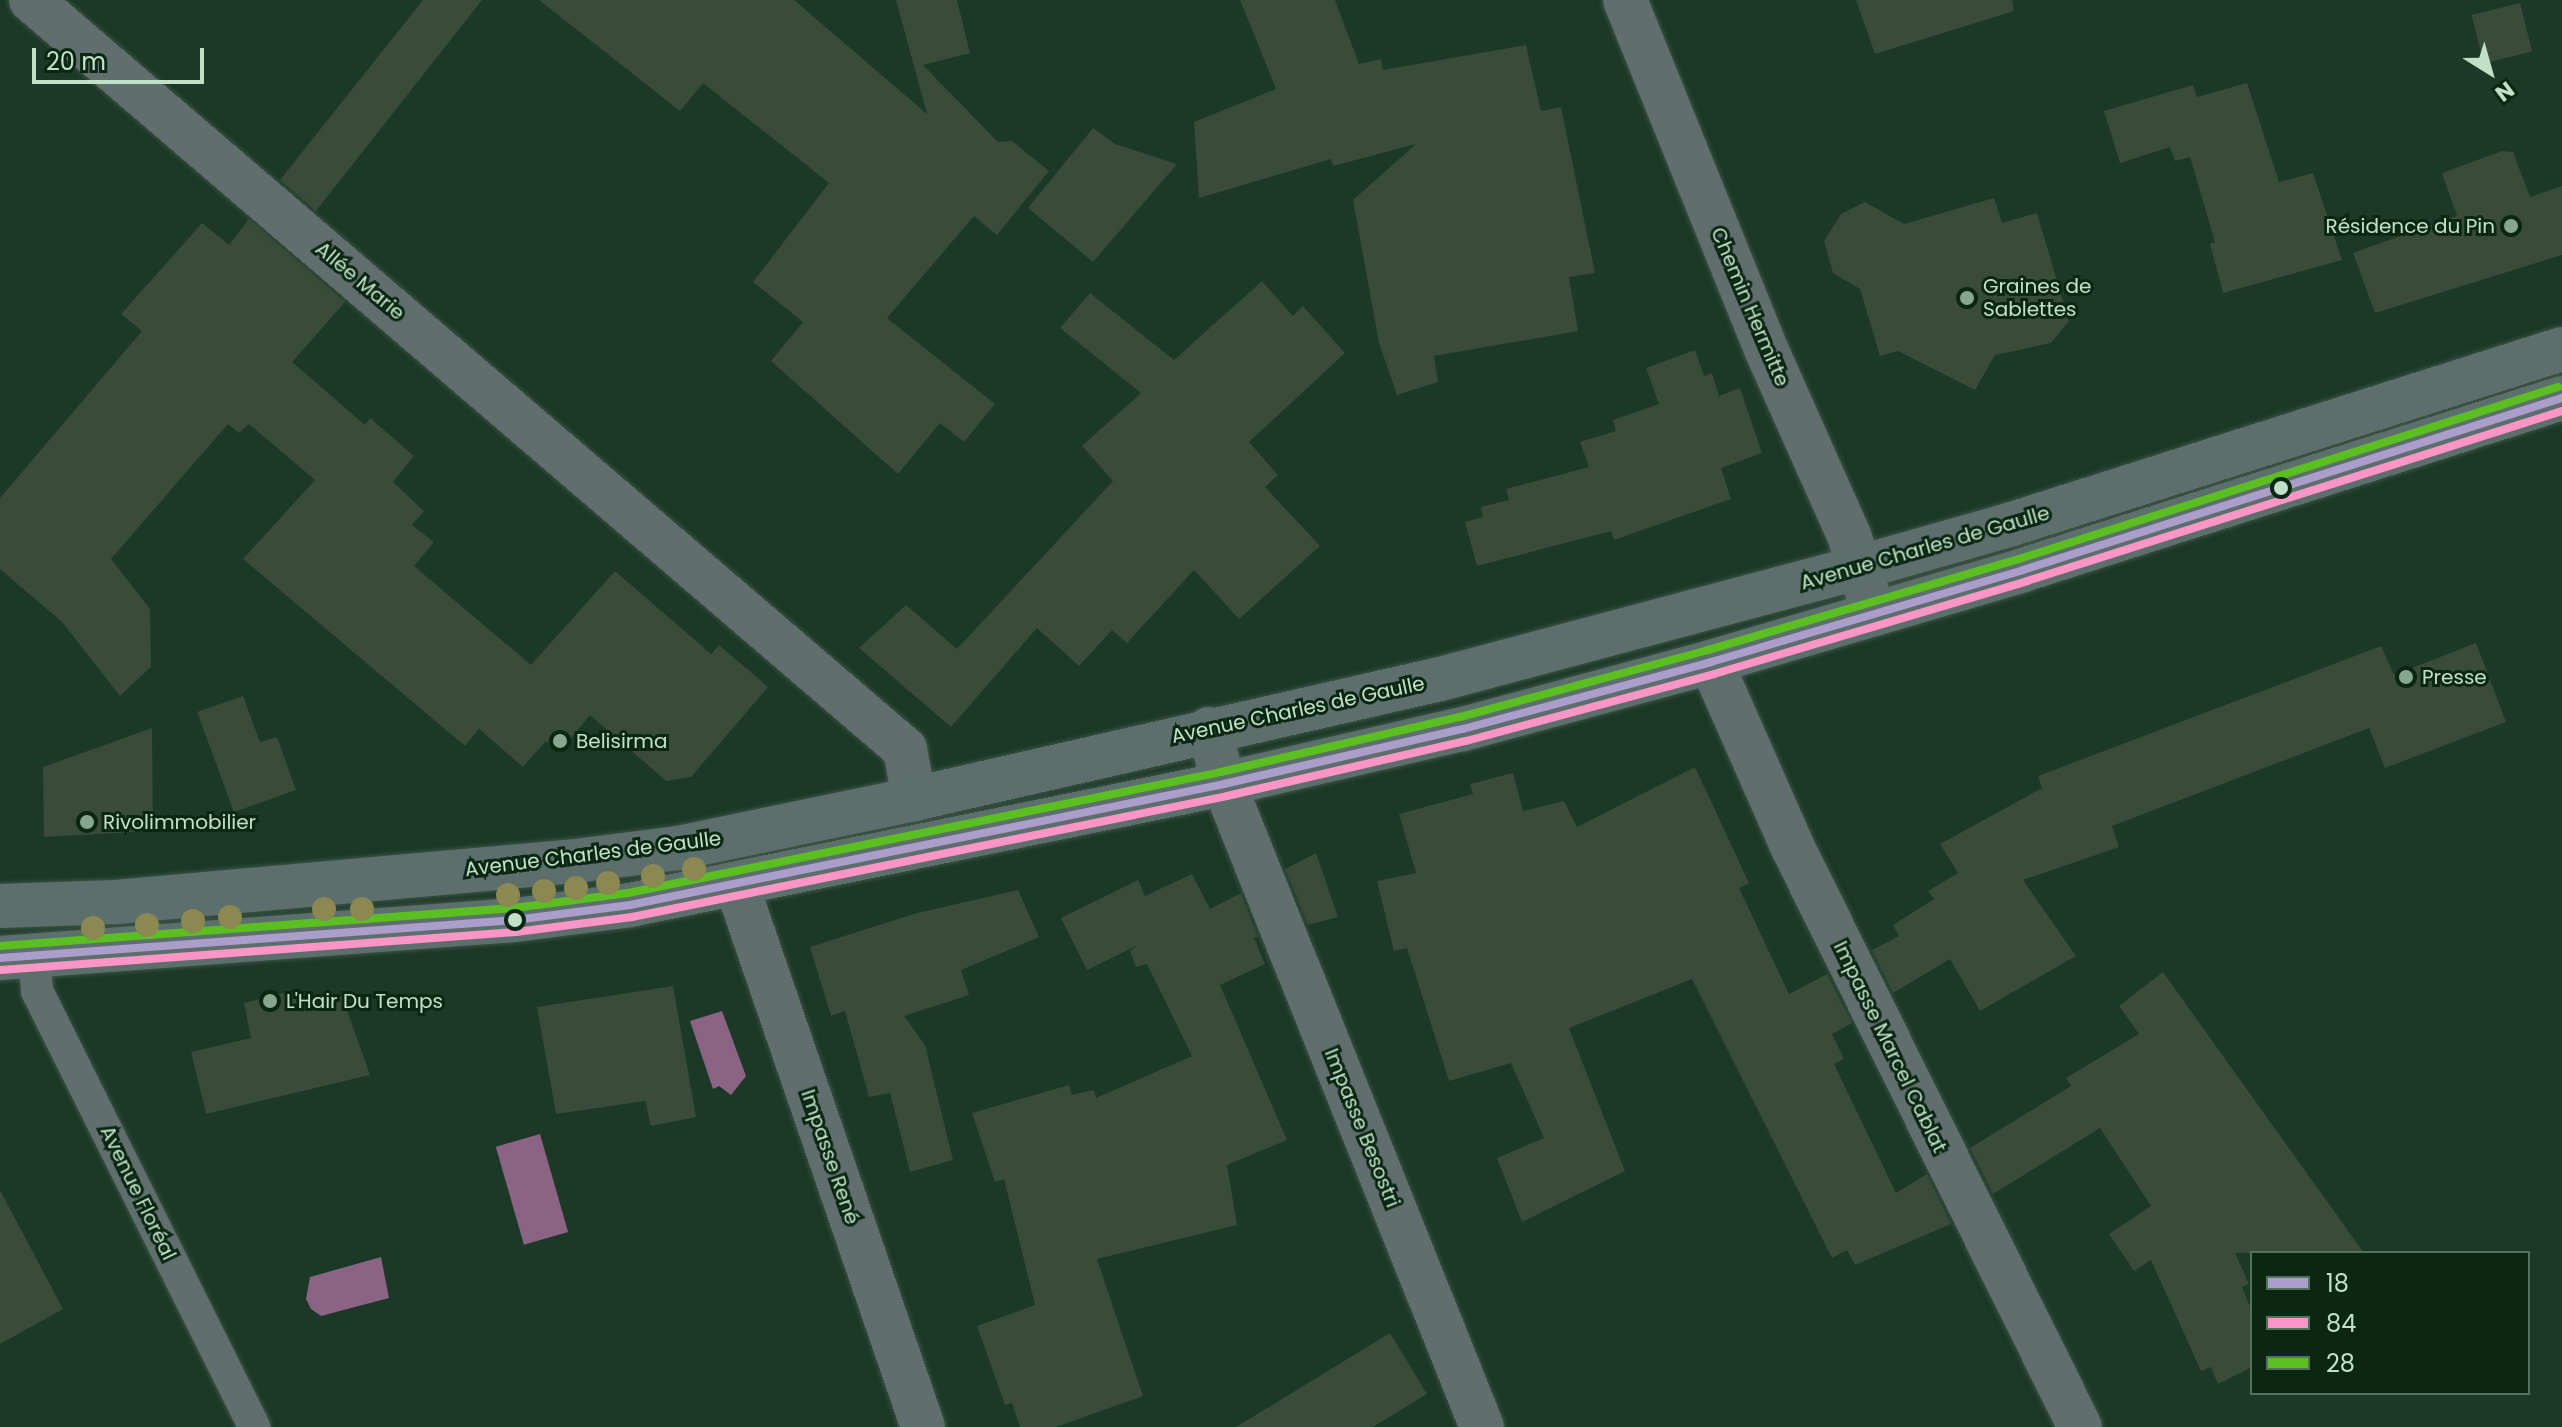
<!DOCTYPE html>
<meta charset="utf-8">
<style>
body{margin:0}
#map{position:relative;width:2562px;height:1427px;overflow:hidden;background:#1c3827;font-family:Poppins,sans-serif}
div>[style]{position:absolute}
.water>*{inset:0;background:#8a6385;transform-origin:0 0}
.building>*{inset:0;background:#394b3a;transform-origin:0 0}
.roads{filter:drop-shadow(0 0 2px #3c5445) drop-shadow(0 0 2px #3c5445)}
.service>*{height:32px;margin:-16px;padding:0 16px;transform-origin:16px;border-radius:16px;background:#606e6e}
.minor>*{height:44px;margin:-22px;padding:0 22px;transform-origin:22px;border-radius:22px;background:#606e6e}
.secondary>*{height:44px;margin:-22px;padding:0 22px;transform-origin:22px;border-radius:22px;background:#5d6f6d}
.bus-1>*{height:8px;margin:-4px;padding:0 4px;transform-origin:4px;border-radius:4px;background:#ab9ecb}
.bus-2>*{height:8px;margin:-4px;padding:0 4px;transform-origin:4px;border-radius:4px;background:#fa95c5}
.bus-3>*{height:8px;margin:-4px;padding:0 4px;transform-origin:4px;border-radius:4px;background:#5bbf21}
.trees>*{width:24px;height:24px;margin:-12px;border-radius:50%;background:#8b8851}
.dots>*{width:22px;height:22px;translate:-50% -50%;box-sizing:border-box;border:4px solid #0b2714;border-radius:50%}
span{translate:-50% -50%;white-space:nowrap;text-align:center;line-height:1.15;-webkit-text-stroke:6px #0b2714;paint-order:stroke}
.poi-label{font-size:20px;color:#c0e1c8}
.right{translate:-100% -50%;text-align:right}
.left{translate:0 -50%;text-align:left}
.street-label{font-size:20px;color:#c0e1c8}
.legend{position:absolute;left:2250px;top:1251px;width:280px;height:144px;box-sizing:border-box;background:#0b2714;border:2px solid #53715c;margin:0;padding:10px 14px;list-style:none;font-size:24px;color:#c0e1c8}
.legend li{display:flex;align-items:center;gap:16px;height:40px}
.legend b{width:40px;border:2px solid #53715c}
.north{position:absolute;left:2450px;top:32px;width:80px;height:80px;-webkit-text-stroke:6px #0b2714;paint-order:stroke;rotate:143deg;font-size:22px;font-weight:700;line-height:32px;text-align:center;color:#c0e1c8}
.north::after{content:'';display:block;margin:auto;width:28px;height:36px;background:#c0e1c8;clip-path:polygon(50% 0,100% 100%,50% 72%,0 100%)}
.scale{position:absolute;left:32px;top:48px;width:172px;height:36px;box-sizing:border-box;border:4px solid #c0e1c8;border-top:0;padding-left:10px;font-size:24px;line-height:28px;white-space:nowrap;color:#c0e1c8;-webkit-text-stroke:6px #0b2714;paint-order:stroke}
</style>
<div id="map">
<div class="water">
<i style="clip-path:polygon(722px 1011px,746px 1076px,731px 1095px,719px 1086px,713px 1089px,690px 1021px)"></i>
<i style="left:540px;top:1134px;width:102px;height:46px;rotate:74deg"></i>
<i style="clip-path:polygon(381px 1257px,389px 1298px,321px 1316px,311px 1309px,306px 1299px,310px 1277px)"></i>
</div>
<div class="building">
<i style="clip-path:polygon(423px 0,482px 0,316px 211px,280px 180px)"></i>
<i style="clip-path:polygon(539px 0,794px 0,927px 114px,896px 0,957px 0,970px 53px,923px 65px,998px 142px,1012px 141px,1049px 171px,997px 235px,974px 216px,887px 318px,995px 404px,964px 442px,940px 423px,898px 474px,771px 361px,803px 322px,753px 282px,829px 183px,703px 83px,680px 111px)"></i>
<i style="clip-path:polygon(1240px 0,1335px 0,1359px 64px,1381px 59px,1383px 70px,1526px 45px,1541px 111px,1561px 107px,1595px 273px,1569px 277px,1578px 331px,1434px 356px,1438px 382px,1397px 395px,1379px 343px,1353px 200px,1416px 144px,1333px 166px,1331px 159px,1199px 198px,1194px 122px,1276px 89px)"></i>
<i style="clip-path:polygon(1856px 0,2012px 0,2014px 11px,1875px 54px)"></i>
<i style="left:2520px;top:3px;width:50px;height:50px;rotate:76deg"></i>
<i style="clip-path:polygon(2247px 83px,2279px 182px,2313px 173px,2342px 260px,2223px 293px,2210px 244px,2215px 242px,2190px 157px,2175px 161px,2170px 147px,2120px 163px,2104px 111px,2193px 85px,2197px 97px)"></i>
<i style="clip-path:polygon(1093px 128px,1115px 144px,1177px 164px,1093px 262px,1028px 208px)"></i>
<i style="clip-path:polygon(2502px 151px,2513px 152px,2530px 197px,2562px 186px,2562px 255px,2375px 313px,2353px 253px,2457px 216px,2442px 173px)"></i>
<i style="clip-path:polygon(1994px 198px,2002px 223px,2037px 213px,2069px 321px,2051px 343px,1995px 355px,1975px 390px,1898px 351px,1880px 356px,1860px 289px,1833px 273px,1824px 241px,1841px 214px,1865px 202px,1904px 224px)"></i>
<i style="clip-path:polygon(249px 219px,345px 302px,292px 362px,365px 425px,370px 418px,414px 456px,393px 482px,424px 511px,412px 525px,434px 542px,414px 566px,531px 665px,615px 571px,711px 654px,719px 645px,768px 687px,691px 777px,666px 781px,590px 715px,560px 752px,546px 741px,523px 767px,479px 729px,465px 746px,243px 559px,315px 480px,249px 424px,239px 433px,228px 424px,111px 559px,150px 609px,151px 667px,120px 696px,62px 622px,0 569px,0 498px,142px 331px,121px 314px,202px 223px,229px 245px)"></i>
<i style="clip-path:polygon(1262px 281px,1293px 316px,1303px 306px,1345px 353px,1249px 442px,1278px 475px,1265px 487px,1320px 546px,1239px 619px,1194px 570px,1127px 643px,1112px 630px,1079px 666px,1037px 628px,951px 727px,859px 648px,906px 605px,957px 649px,1113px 481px,1082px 446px,1141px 393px,1060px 328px,1090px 293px,1174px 360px)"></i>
<i style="clip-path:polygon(1695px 350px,1704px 376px,1712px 373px,1719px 396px,1740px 388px,1762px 453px,1721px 468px,1731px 499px,1614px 540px,1611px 531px,1477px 566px,1465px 522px,1483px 517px,1481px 507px,1509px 500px,1506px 489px,1589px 467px,1580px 442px,1616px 431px,1613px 420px,1659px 404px,1646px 368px)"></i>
<i style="clip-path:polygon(2476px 643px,2506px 722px,2385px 768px,2369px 728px,2112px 826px,2119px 847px,2023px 880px,2076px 956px,1980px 1011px,1950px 959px,1893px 993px,1872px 950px,1899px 936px,1893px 925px,1934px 899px,1928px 891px,1958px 873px,1940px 844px,2042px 788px,2038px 776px,2381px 646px,2394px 675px)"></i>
<i style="clip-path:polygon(243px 696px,260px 742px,277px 737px,296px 790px,234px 812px,197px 712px)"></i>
<i style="clip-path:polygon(152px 728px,153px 831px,44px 837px,43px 767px)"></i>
<i style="clip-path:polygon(1695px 767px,1749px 883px,1739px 888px,1789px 994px,1827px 974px,1852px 1023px,1832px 1034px,1844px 1059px,1834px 1064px,1896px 1193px,1927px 1174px,1951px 1224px,1855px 1265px,1847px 1250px,1832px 1258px,1692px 979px,1569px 1028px,1625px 1171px,1522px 1222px,1497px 1158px,1544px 1138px,1511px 1063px,1449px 1081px,1407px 948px,1394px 951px,1377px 881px,1416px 873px,1399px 814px,1473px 794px,1470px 784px,1513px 773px,1523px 811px,1564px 801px,1577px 827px)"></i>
<i style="clip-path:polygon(1316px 853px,1338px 917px,1308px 925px,1285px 869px)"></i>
<i style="clip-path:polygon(1192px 874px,1210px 909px,1241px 893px,1258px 937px,1254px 938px,1265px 964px,1220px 985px,1287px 1140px,1227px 1165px,1237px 1225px,1097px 1259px,1143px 1396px,1056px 1427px,1020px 1427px,1012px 1403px,1005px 1405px,977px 1326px,1035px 1305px,1004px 1179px,995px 1182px,972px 1113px,1069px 1085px,1072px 1095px,1094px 1090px,1096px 1098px,1192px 1056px,1147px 964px,1136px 967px,1130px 951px,1138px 945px,1087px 970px,1061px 918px,1138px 880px,1145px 896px)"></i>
<i style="clip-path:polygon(1018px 890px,1039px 937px,961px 970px,969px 995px,904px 1016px,925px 1045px,953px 1160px,910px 1172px,890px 1093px,869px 1097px,845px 1011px,831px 1016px,810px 947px,917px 913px)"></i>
<i style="clip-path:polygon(2163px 972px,2364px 1253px,2235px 1253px,2249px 1284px,2242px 1287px,2252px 1311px,2252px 1367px,2218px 1384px,2211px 1367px,2201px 1371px,2151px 1260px,2134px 1271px,2109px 1234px,2151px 1206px,2100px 1128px,1993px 1194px,1970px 1148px,2071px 1086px,2066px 1078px,2139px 1034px,2119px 1006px)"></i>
<i style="clip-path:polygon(673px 986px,696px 1117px,651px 1126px,645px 1101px,556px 1114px,537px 1007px)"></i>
<i style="clip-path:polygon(295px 990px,301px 1012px,342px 996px,370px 1075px,206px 1114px,191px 1052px,251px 1038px,244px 1003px)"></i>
<i style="clip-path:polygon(0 1190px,63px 1309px,0 1344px)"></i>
<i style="clip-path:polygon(1390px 1333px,1427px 1394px,1373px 1427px,1236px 1427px)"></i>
</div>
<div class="roads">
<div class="service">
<i style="left:34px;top:955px;width:36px;rotate:85deg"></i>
<i style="left:37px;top:991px;width:487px;rotate:63.5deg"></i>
</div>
<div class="minor">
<i style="left:31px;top:0;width:1151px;rotate:40.6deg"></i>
<i style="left:905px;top:749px;width:51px;rotate:79.8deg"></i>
<i style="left:1625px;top:0;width:376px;rotate:68deg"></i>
<i style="left:1766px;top:349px;width:204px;rotate:66deg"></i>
<i style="left:1849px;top:535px;width:83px;rotate:72.4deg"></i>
<i style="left:1711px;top:662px;width:201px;rotate:66.2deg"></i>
<i style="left:1792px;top:846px;width:648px;rotate:63.63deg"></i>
<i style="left:1209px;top:729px;width:57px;rotate:74.7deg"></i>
<i style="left:1224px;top:784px;width:693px;rotate:68.14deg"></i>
<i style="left:737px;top:886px;width:572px;rotate:71.03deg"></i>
</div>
<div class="secondary">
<i style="left:0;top:906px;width:116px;rotate:-2deg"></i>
<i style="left:116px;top:902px;width:469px;rotate:-5.1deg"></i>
<i style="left:583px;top:860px;width:96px;rotate:-7.2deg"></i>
<i style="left:678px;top:848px;width:241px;rotate:-11.7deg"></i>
<i style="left:914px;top:799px;width:540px;rotate:-12.85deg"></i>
<i style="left:1440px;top:679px;width:432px;rotate:-14.9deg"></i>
<i style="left:1858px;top:568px;width:160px;rotate:-15.9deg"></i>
<i style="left:2012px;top:524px;width:577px;rotate:-17.65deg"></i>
<i style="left:0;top:958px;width:516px;rotate:-4.22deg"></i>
<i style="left:515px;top:920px;width:116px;rotate:-7.4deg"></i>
<i style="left:630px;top:905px;width:606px;rotate:-11.51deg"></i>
<i style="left:1224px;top:784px;width:245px;rotate:-13deg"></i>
<i style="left:1463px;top:729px;width:257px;rotate:-15.1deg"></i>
<i style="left:1711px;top:662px;width:325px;rotate:-16.4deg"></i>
<i style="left:2023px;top:570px;width:566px;rotate:-17.7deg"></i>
</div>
</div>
<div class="bus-1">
<i style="left:0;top:958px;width:516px;rotate:-4.22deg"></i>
<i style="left:515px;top:920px;width:116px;rotate:-7.4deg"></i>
<i style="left:630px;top:905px;width:606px;rotate:-11.51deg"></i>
<i style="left:1224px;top:784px;width:245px;rotate:-13deg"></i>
<i style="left:1463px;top:729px;width:257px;rotate:-15.1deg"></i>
<i style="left:1711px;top:662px;width:325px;rotate:-16.4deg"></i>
<i style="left:2023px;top:570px;width:566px;rotate:-17.7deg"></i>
</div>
<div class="bus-2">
<i style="left:1px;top:970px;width:516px;rotate:-4.22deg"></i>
<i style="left:516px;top:932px;width:117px;rotate:-7.4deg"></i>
<i style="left:632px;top:917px;width:607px;rotate:-11.49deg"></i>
<i style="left:1227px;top:796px;width:245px;rotate:-13deg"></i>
<i style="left:1466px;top:741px;width:257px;rotate:-15.1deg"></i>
<i style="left:1714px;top:674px;width:327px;rotate:-16.5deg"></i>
<i style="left:2027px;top:581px;width:561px;rotate:-17.63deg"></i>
</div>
<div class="bus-3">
<i style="left:0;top:946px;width:515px;rotate:-4.23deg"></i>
<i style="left:514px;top:908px;width:115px;rotate:-7.5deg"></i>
<i style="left:628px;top:893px;width:605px;rotate:-11.53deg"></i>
<i style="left:1221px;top:772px;width:245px;rotate:-13deg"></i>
<i style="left:1460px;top:717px;width:257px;rotate:-15.1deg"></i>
<i style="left:1708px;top:650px;width:324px;rotate:-16.3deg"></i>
<i style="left:2019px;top:559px;width:566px;rotate:-17.7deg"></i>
</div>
<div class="trees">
<i style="left:694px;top:869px"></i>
<i style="left:653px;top:876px"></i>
<i style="left:608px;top:883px"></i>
<i style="left:576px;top:888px"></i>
<i style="left:544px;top:891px"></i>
<i style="left:508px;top:895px"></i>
<i style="left:324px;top:909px"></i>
<i style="left:362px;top:909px"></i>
<i style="left:230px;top:917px"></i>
<i style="left:193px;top:921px"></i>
<i style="left:147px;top:925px"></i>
<i style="left:93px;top:928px"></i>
</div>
<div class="dots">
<i style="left:2511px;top:226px;background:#87a690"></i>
<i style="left:1967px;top:298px;background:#87a690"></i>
<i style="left:2281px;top:488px;background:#c0e1c8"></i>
<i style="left:2406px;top:677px;background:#87a690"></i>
<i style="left:560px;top:741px;background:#87a690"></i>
<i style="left:87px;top:822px;background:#87a690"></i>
<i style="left:515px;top:920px;background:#c0e1c8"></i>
<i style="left:270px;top:1001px;background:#87a690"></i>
</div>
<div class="poi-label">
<span class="right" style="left:2495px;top:226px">Résidence du Pin</span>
<span class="left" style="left:1983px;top:298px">Graines de<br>Sablettes</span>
<span class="left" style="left:2422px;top:677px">Presse</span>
<span class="left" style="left:576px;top:741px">Belisirma</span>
<span class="left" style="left:103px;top:822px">Rivolimmobilier</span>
<span class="left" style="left:286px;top:1001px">L'Hair Du Temps</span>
</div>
<div class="street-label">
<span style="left:360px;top:281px;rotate:40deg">Allée Marie</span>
<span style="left:1750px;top:307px;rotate:67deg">Chemin Hermitte</span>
<span style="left:1925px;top:548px;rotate:-16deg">Avenue Charles de Gaulle</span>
<span style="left:1298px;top:710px;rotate:-12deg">Avenue Charles de Gaulle</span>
<span style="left:593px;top:854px;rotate:-7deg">Avenue Charles de Gaulle</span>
<span style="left:1890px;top:1047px;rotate:64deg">Impasse Marcel Cablat</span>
<span style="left:1362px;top:1128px;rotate:68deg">Impasse Besostri</span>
<span style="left:830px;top:1157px;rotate:71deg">Impasse René</span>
<span style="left:138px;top:1193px;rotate:64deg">Avenue Floréal</span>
</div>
<ul class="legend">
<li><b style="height:10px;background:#ab9ecb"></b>18</li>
<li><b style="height:10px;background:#fa95c5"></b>84</li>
<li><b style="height:10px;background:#5bbf21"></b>28</li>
</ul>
<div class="north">N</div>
<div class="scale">20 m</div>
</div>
